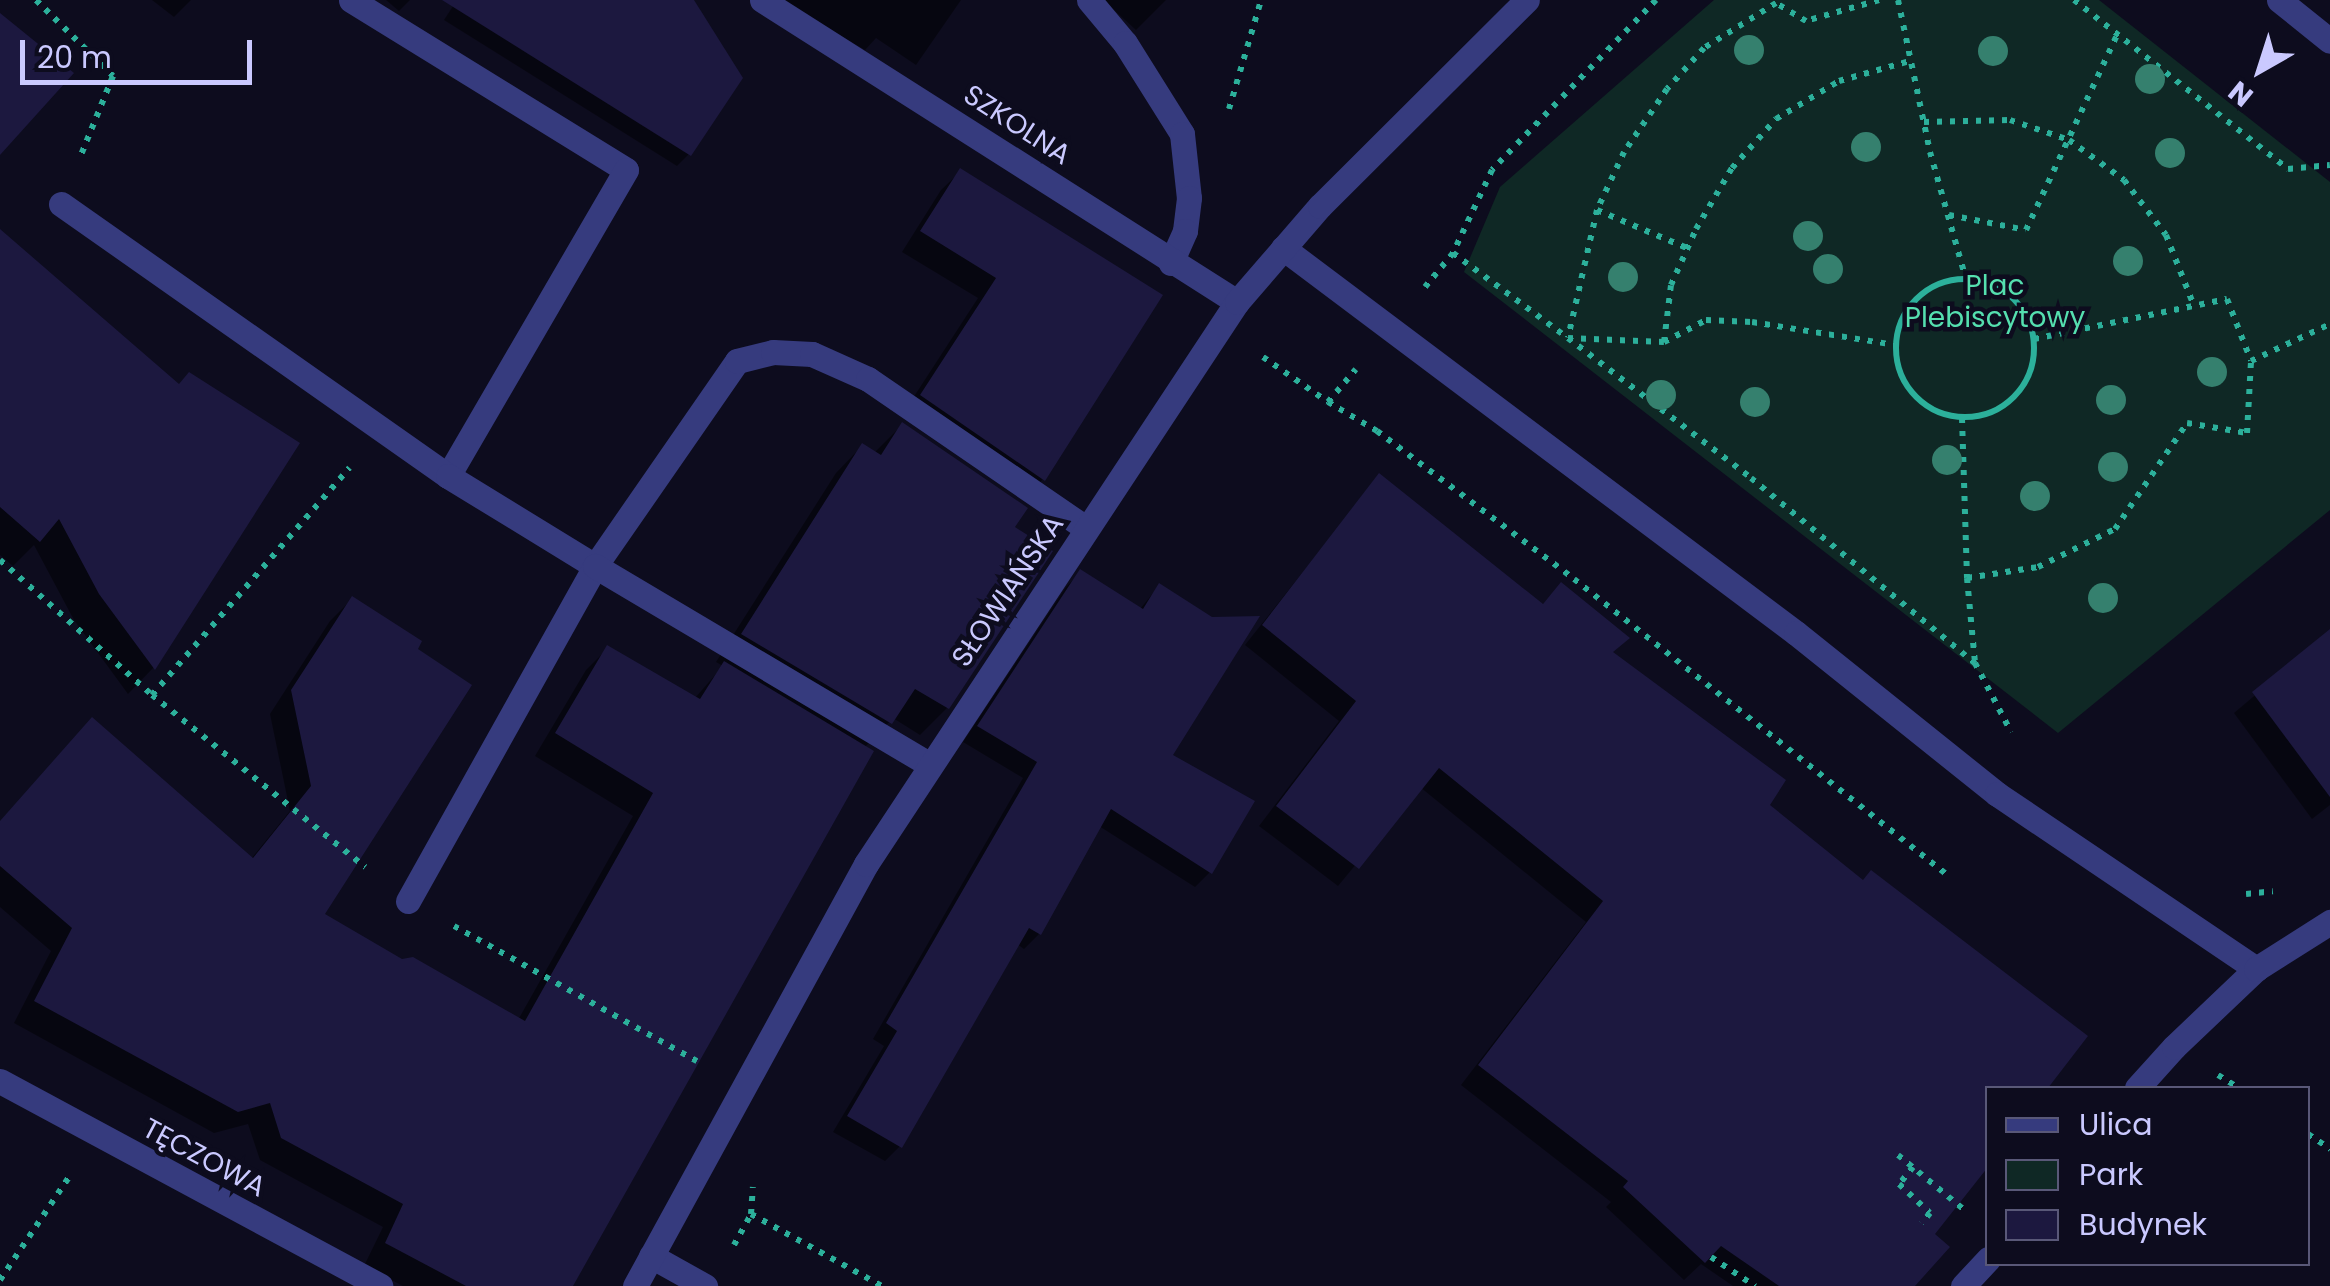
<!DOCTYPE html>
<meta charset="utf-8">
<style>
body{margin:0}
#map{position:relative;width:2330px;height:1286px;overflow:hidden;background:#0d0c1e;font-family:Poppins,sans-serif}
div>[style]{position:absolute}
.green>*{inset:0;background:#0f2825}
.shadow>*{inset:0;background:#0007}
.building>*{inset:0;background:#1c183f}
.path>*{height:6px;margin-top:-3px;transform-origin:0;background:repeating-linear-gradient(90deg,#2cb09b 0 5px,transparent 0 13px)}
.path>.ring{margin:-3px;padding:0;box-sizing:content-box;background:none;border:6px solid #2cb09b;border-radius:50%}
.service>*{height:25px;margin:-12.5px;padding:0 12.5px;transform-origin:12.5px;border-radius:12.5px;background:#363b7e}
.pedestrian>*{height:25px;margin:-12.5px;padding:0 12.5px;transform-origin:12.5px;border-radius:12.5px;background:#363b7e}
.minor>*{height:25px;margin:-12.5px;padding:0 12.5px;transform-origin:12.5px;border-radius:12.5px;background:#363b7e}
.trees>*{width:30px;height:30px;margin:-15px;border-radius:50%;background:#35806e}
span{translate:-50% -50%;white-space:nowrap;text-align:center;line-height:1.15;-webkit-text-stroke:9px #0d0c1e;paint-order:stroke}
.street-label{font-size:28px;color:#cac9ff}
.park-label{font-size:28px;color:#55dfaf}
.legend{position:absolute;left:1985px;top:1086px;width:325px;height:180px;box-sizing:border-box;background:#0d0c1e;border:2px solid #595878;margin:0;padding:12px 18px;list-style:none;font-size:30px;color:#cac9ff}
.legend li{display:flex;align-items:center;gap:20px;height:50px}
.legend b{width:50px;border:2px solid #595878}
.north{position:absolute;left:2210px;top:20px;width:100px;height:100px;-webkit-text-stroke:8px #0d0c1e;paint-order:stroke;rotate:219deg;font-size:28px;font-weight:700;line-height:40px;text-align:center;color:#cac9ff}
.north::after{content:'';display:block;margin:auto;width:35px;height:45px;background:#cac9ff;clip-path:polygon(50% 0,100% 100%,50% 72%,0 100%)}
.scale{position:absolute;left:20px;top:40px;width:232px;height:45px;box-sizing:border-box;border:5px solid #cac9ff;border-top:0;padding-left:12px;font-size:30px;line-height:35px;white-space:nowrap;color:#cac9ff;-webkit-text-stroke:8px #0d0c1e;paint-order:stroke}
</style>
<div id="map">
<div class="green">
<i style="clip-path:polygon(1714px 0,2099px 0,2330px 182px,2330px 510px,2058px 733px,1464px 272px,1500px 187px)"></i>
</div>
<div class="shadow">
<i style="clip-path:polygon(152px 0,191px 0,174px 17px)"></i>
<i style="clip-path:polygon(386px 0,410px 0,399px 11px)"></i>
<i style="clip-path:polygon(457px 0,691px 0,689px 154px,677px 166px,444px 20px)"></i>
<i style="clip-path:polygon(780px 0,961px 0,916px 65px,876px 38px,865px 50px)"></i>
<i style="clip-path:polygon(1103px 0,1166px 0,1136px 30px)"></i>
<i style="clip-path:polygon(961px 171px,1160px 296px,1043px 479px,1024px 499px,902px 415px,978px 298px,902px 252px,941px 190px)"></i>
<i style="clip-path:polygon(0 233px,178px 386px,296px 444px,153px 668px,128px 694px,74px 620px,34px 545px,13px 566px,0 555px)"></i>
<i style="clip-path:polygon(902px 425px,1012px 528px,1050px 552px,947px 708px,920px 735px,893px 718px,864px 748px,571px 1286px,403px 1286px,364px 1266px,383px 1227px,260px 1160px,248px 1124px,214px 1133px,14px 1023px,51px 951px,0 907px,0 821px,251px 859px,290px 811px,270px 714px,330px 621px,352px 599px,321px 915px,402px 962px,518px 1020px,633px 816px,535px 756px,586px 670px,608px 648px,695px 698px,723px 666px,716px 662px,836px 473px,862px 446px,874px 453px)"></i>
<i style="clip-path:polygon(1379px 476px,1541px 606px,1561px 585px,1611px 653px,1767px 805px,1862px 883px,2085px 1037px,2045px 1088px,1988px 1088px,1892px 1286px,1733px 1286px,1701px 1264px,1684px 1280px,1606px 1207px,1611px 1202px,1461px 1085px,1586px 922px,1420px 787px,1338px 886px,1259px 826px,1339px 721px,1245px 645px)"></i>
<i style="clip-path:polygon(1081px 572px,1140px 609px,1159px 586px,1169px 756px,1210px 872px,1195px 887px,1099px 826px,1039px 934px,1024px 949px,1017px 944px,900px 1146px,885px 1161px,833px 1132px,884px 1046px,873px 1039px,1023px 778px,963px 742px,1066px 587px)"></i>
<i style="clip-path:polygon(2330px 632px,2330px 805px,2312px 819px,2234px 713px)"></i>
</div>
<div class="building">
<i style="clip-path:polygon(442px 0,694px 0,743px 78px,691px 156px)"></i>
<i style="clip-path:polygon(0 13px,74px 73px,0 155px)"></i>
<i style="clip-path:polygon(960px 168px,1163px 295px,1045px 481px,920px 395px,996px 278px,920px 231px)"></i>
<i style="clip-path:polygon(0 229px,179px 384px,189px 372px,300px 443px,155px 670px,99px 594px,59px 519px,40px 542px,0 507px)"></i>
<i style="clip-path:polygon(902px 422px,1028px 508px,1015px 527px,1053px 551px,949px 709px,915px 689px,892px 724px,741px 634px,862px 443px,881px 455px)"></i>
<i style="clip-path:polygon(1379px 473px,1543px 604px,1561px 582px,1630px 638px,1613px 652px,1786px 780px,1770px 805px,1863px 880px,1871px 870px,2088px 1036px,2048px 1088px,1988px 1088px,1988px 1167px,1935px 1234px,1950px 1247px,1915px 1286px,1779px 1286px,1721px 1246px,1705px 1263px,1623px 1187px,1628px 1181px,1478px 1065px,1603px 901px,1439px 768px,1359px 869px,1276px 806px,1356px 701px,1262px 625px)"></i>
<i style="clip-path:polygon(1080px 569px,1143px 609px,1159px 583px,1212px 617px,1260px 616px,1173px 755px,1255px 801px,1212px 874px,1111px 809px,1041px 935px,1029px 928px,902px 1148px,847px 1116px,897px 1031px,886px 1023px,1037px 762px,977px 726px)"></i>
<i style="clip-path:polygon(352px 596px,422px 641px,418px 649px,472px 685px,325px 914px,402px 959px,413px 957px,525px 1021px,653px 793px,555px 733px,607px 645px,700px 699px,724px 661px,874px 751px,573px 1286px,466px 1286px,385px 1243px,403px 1204px,281px 1138px,270px 1103px,238px 1112px,34px 1001px,72px 928px,0 866px,0 821px,92px 717px,253px 858px,311px 786px,291px 690px)"></i>
<i style="clip-path:polygon(2330px 629px,2330px 797px,2252px 692px)"></i>
</div>
<div class="path">
<i style="left:36px;top:0;width:108px;rotate:44.6deg"></i>
<i style="left:113px;top:76px;width:85px;rotate:112.1deg"></i>
<i style="left:1656px;top:0;width:236px;rotate:134deg"></i>
<i style="left:1492px;top:170px;width:92px;rotate:115.2deg"></i>
<i style="left:1453px;top:253px;width:143px;rotate:36.5deg"></i>
<i style="left:1568px;top:338px;width:96px;rotate:2.4deg"></i>
<i style="left:1664px;top:342px;width:47px;rotate:-27.6deg"></i>
<i style="left:1706px;top:320px;width:46px;rotate:2.5deg"></i>
<i style="left:1752px;top:322px;width:146px;rotate:9.1deg"></i>
<i style="left:1879px;top:0;width:76px;rotate:164deg"></i>
<i style="left:1806px;top:21px;width:35px;rotate:-149deg"></i>
<i style="left:1776px;top:3px;width:85px;rotate:148deg"></i>
<i style="left:1704px;top:48px;width:55px;rotate:132.1deg"></i>
<i style="left:1667px;top:89px;width:76px;rotate:124.3deg"></i>
<i style="left:1624px;top:152px;width:64px;rotate:115deg"></i>
<i style="left:1597px;top:210px;width:131px;rotate:102.8deg"></i>
<i style="left:1568px;top:338px;width:230px;rotate:37.4deg"></i>
<i style="left:1751px;top:478px;width:291px;rotate:39.6deg"></i>
<i style="left:1898px;top:0;width:155px;rotate:78.1deg"></i>
<i style="left:1930px;top:152px;width:132px;rotate:74.2deg"></i>
<i style="left:2074px;top:0;width:273px;rotate:38.3deg"></i>
<i style="left:2288px;top:169px;width:42px;rotate:-5.4deg"></i>
<i style="left:1229px;top:109px;width:114px;rotate:-73.6deg"></i>
<i style="left:1924px;top:122px;width:86px;rotate:-1.3deg"></i>
<i style="left:2010px;top:120px;width:62px;rotate:18.7deg"></i>
<i style="left:2069px;top:140px;width:68px;rotate:36deg"></i>
<i style="left:2124px;top:180px;width:69px;rotate:52.6deg"></i>
<i style="left:2166px;top:235px;width:76px;rotate:68.5deg"></i>
<i style="left:1597px;top:210px;width:98px;rotate:22.9deg"></i>
<i style="left:1949px;top:215px;width:78px;rotate:11deg"></i>
<i style="left:2026px;top:230px;width:215px;rotate:-65deg"></i>
<i class="ring" style="left:1896px;top:279px;width:132px;height:132px"></i>
<i style="left:1425px;top:287px;width:44px;rotate:-50.5deg"></i>
<i style="left:2034px;top:339px;width:197px;rotate:-11.7deg"></i>
<i style="left:2227px;top:299px;width:66px;rotate:68.8deg"></i>
<i style="left:1664px;top:342px;width:57px;rotate:-83deg"></i>
<i style="left:1671px;top:285px;width:61px;rotate:-65.9deg"></i>
<i style="left:1696px;top:229px;width:71px;rotate:-59.5deg"></i>
<i style="left:1732px;top:168px;width:66px;rotate:-48.1deg"></i>
<i style="left:1776px;top:119px;width:74px;rotate:-31.1deg"></i>
<i style="left:1839px;top:81px;width:74px;rotate:-15.7deg"></i>
<i style="left:1263px;top:357px;width:79px;rotate:34.7deg"></i>
<i style="left:1328px;top:402px;width:43px;rotate:-49.7deg"></i>
<i style="left:1328px;top:402px;width:57px;rotate:30.6deg"></i>
<i style="left:1377px;top:431px;width:246px;rotate:36.9deg"></i>
<i style="left:1574px;top:579px;width:475px;rotate:38.4deg"></i>
<i style="left:1962px;top:418px;width:160px;rotate:88.2deg"></i>
<i style="left:1967px;top:578px;width:85px;rotate:84.6deg"></i>
<i style="left:1975px;top:663px;width:78px;rotate:62.4deg"></i>
<i style="left:0;top:560px;width:203px;rotate:41.6deg"></i>
<i style="left:152px;top:695px;width:301px;rotate:-49deg"></i>
<i style="left:1967px;top:578px;width:72px;rotate:-8.8deg"></i>
<i style="left:2038px;top:567px;width:86px;rotate:-26.3deg"></i>
<i style="left:2115px;top:529px;width:128px;rotate:-55.8deg"></i>
<i style="left:2187px;top:423px;width:61px;rotate:9.5deg"></i>
<i style="left:2247px;top:433px;width:72px;rotate:-86.8deg"></i>
<i style="left:2251px;top:361px;width:87px;rotate:-25.1deg"></i>
<i style="left:152px;top:695px;width:274px;rotate:38.9deg"></i>
<i style="left:2246px;top:894px;width:27px;rotate:-6deg"></i>
<i style="left:454px;top:926px;width:278px;rotate:29.1deg"></i>
<i style="left:2218px;top:1075px;width:25px;rotate:32deg"></i>
<i style="left:2308px;top:1134px;width:27px;rotate:34deg"></i>
<i style="left:1898px;top:1155px;width:89px;rotate:39.6deg"></i>
<i style="left:1913px;top:1167px;width:22px;rotate:129deg"></i>
<i style="left:1899px;top:1184px;width:42px;rotate:43.1deg"></i>
<i style="left:1930px;top:1213px;width:13px;rotate:129deg"></i>
<i style="left:751px;top:1214px;width:149px;rotate:28.8deg"></i>
<i style="left:734px;top:1245px;width:35px;rotate:-61deg"></i>
<i style="left:751px;top:1214px;width:27px;rotate:-86deg"></i>
<i style="left:1711px;top:1257px;width:53px;rotate:33.4deg"></i>
<i style="left:0;top:1280px;width:124px;rotate:-56.2deg"></i>
</div>
<div class="service">
<i style="left:351px;top:0;width:323px;rotate:31.7deg"></i>
<i style="left:626px;top:170px;width:354px;rotate:120.2deg"></i>
<i style="left:1089px;top:0;width:56px;rotate:50.1deg"></i>
<i style="left:1125px;top:43px;width:107px;rotate:57.9deg"></i>
<i style="left:1182px;top:134px;width:64px;rotate:83.8deg"></i>
<i style="left:1189px;top:198px;width:33px;rotate:97deg"></i>
<i style="left:1185px;top:231px;width:35px;rotate:114deg"></i>
<i style="left:61px;top:204px;width:473px;rotate:35.1deg"></i>
<i style="left:448px;top:476px;width:172px;rotate:31.5deg"></i>
<i style="left:595px;top:566px;width:249px;rotate:-55.3deg"></i>
<i style="left:737px;top:361px;width:37px;rotate:-14deg"></i>
<i style="left:773px;top:352px;width:39px;rotate:3deg"></i>
<i style="left:812px;top:354px;width:61px;rotate:24.1deg"></i>
<i style="left:868px;top:379px;width:264px;rotate:34.4deg"></i>
<i style="left:408px;top:901px;width:384px;rotate:-60.8deg"></i>
<i style="left:595px;top:566px;width:387px;rotate:30.7deg"></i>
</div>
<div class="pedestrian">
<i style="left:0;top:1081px;width:432px;rotate:28.3deg"></i>
</div>
<div class="minor">
<i style="left:762px;top:0;width:563px;rotate:32.45deg"></i>
<i style="left:2279px;top:0;width:65px;rotate:38.8deg"></i>
<i style="left:1283px;top:248px;width:641px;rotate:36.89deg"></i>
<i style="left:1796px;top:633px;width:258px;rotate:38.7deg"></i>
<i style="left:1997px;top:794px;width:313px;rotate:34deg"></i>
<i style="left:2137px;top:1088px;width:55px;rotate:-47.9deg"></i>
<i style="left:2174px;top:1047px;width:113px;rotate:-43.6deg"></i>
<i style="left:2256px;top:969px;width:88px;rotate:-32.4deg"></i>
<i style="left:651px;top:1256px;width:62px;rotate:29.1deg"></i>
<i style="left:635px;top:1286px;width:481px;rotate:-61.3deg"></i>
<i style="left:866px;top:864px;width:673px;rotate:-56.57deg"></i>
<i style="left:1237px;top:302px;width:127px;rotate:-49.2deg"></i>
<i style="left:1320px;top:206px;width:292px;rotate:-44.9deg"></i>
<i style="left:1963px;top:1286px;width:37px;rotate:-47deg"></i>
</div>
<div class="trees">
<i style="left:1749px;top:50px"></i>
<i style="left:1993px;top:51px"></i>
<i style="left:2150px;top:79px"></i>
<i style="left:1866px;top:147px"></i>
<i style="left:2170px;top:153px"></i>
<i style="left:1808px;top:236px"></i>
<i style="left:2128px;top:261px"></i>
<i style="left:1828px;top:269px"></i>
<i style="left:1623px;top:277px"></i>
<i style="left:2212px;top:372px"></i>
<i style="left:1661px;top:395px"></i>
<i style="left:2111px;top:400px"></i>
<i style="left:1755px;top:402px"></i>
<i style="left:1947px;top:460px"></i>
<i style="left:2113px;top:467px"></i>
<i style="left:2035px;top:496px"></i>
<i style="left:2103px;top:598px"></i>
</div>
<div class="street-label">
<span style="left:1017px;top:125px;rotate:33deg">SZKOLNA</span>
<span style="left:1008px;top:591px;rotate:-56deg">SŁOWIAŃSKA</span>
<span style="left:204px;top:1158px;rotate:28deg">TĘCZOWA</span>
</div>
<div class="park-label">
<span style="left:1995px;top:302px">Plac<br>Plebiscytowy</span>
</div>
<ul class="legend">
<li><b style="height:12px;background:#363b7e"></b>Ulica</li>
<li><b style="height:28px;background:#0f2825"></b>Park</li>
<li><b style="height:28px;background:#1c183f"></b>Budynek</li>
</ul>
<div class="north">N</div>
<div class="scale">20 m</div>
</div>
